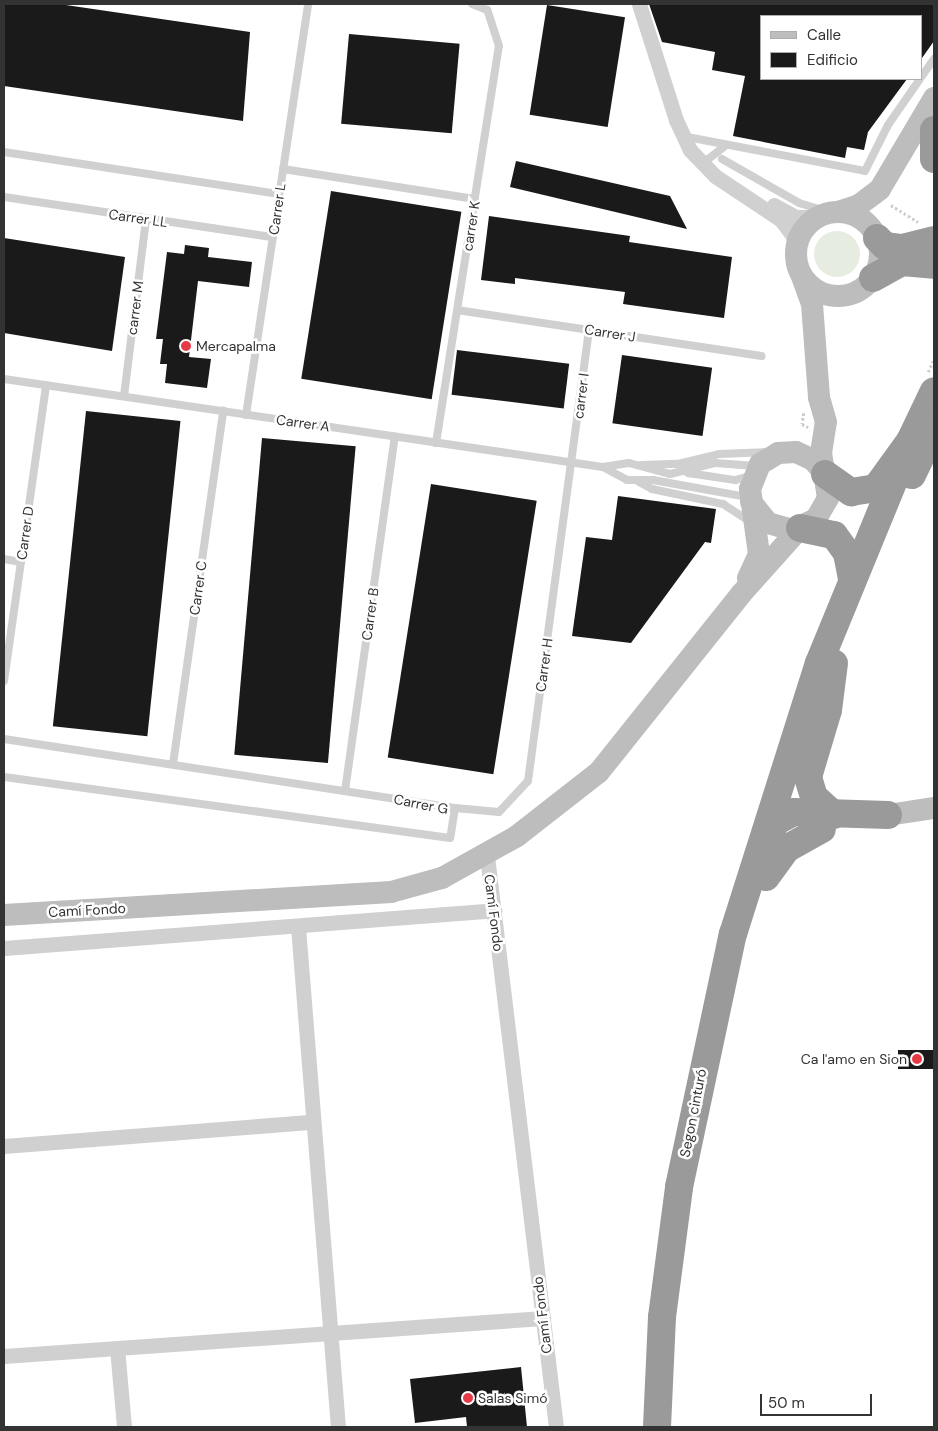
<!DOCTYPE html>
<meta charset="utf-8">
<style>
body{margin:0}
#map{position:relative;width:938px;height:1431px;overflow:hidden;background:#fff;font-family:"DM Sans",sans-serif}
div>[style]{position:absolute}
.green>*{inset:0;background:#e6ecdf}
.round{border-radius:50%}
.building>*{inset:0;background:#1a1a1a;transform-origin:0 0}
.path>*{height:2.5px;margin-top:-1.25px;transform-origin:0;background:repeating-linear-gradient(90deg,#cdcdcd 0 2.5px,transparent 0 5px)}
.lane>*{height:8px;margin:-4px;padding:0 4px;transform-origin:4px;border-radius:4px;background:#d0d0d0}
.street>*{height:15px;margin:-7.5px;padding:0 7.5px;transform-origin:7.5px;border-radius:7.5px;background:#d0d0d0}
.secondary>*{height:22px;margin:-11px;padding:0 11px;transform-origin:11px;border-radius:11px;background:#bdbdbd}
.secondary>.ring{margin:-11px;padding:0;box-sizing:content-box;background:none;border:22px solid #bdbdbd;border-radius:50%}
.highway>*{height:28px;margin:-14px;padding:0 14px;transform-origin:14px;border-radius:14px;background:#9a9a9a}
.dots>*{width:14px;height:14px;translate:-50% -50%;box-sizing:border-box;border:2px solid #fff;border-radius:50%}
span{translate:-50% -50%;white-space:nowrap;text-align:center;line-height:1.15;-webkit-text-stroke:5px #fff;paint-order:stroke}
.street-label{font-size:14px;color:#333}
.poi-label{font-size:14px;color:#333}
.left{translate:0 -50%;text-align:left}
.right{translate:-100% -50%;text-align:right}
.frame{position:absolute;inset:0;border:5px solid #333;pointer-events:none}
.legend{position:absolute;left:760px;top:15px;width:162px;height:65px;box-sizing:border-box;background:#fff;border:1px solid #adadad;margin:0;padding:6px 9px;list-style:none;font-size:15px;color:#333}
.legend li{display:flex;align-items:center;gap:10px;height:25px}
.legend b{width:25px;border:1px solid #adadad}
.scale{position:absolute;left:760px;top:1394px;width:112px;height:22px;box-sizing:border-box;border:2px solid #333;border-top:0;padding-left:6px;font-size:15px;line-height:18px;white-space:nowrap;color:#333;-webkit-text-stroke:4px #fff;paint-order:stroke}
</style>
<div id="map">
<div class="green">
<i class="round" style="left:814px;top:231px;width:46px;height:46px"></i>
</div>
<div class="building">
<i style="clip-path:polygon(4px 4px,59px 4px,250px 32px,243px 121px,4px 86px)"></i>
<i style="clip-path:polygon(649px 4px,934px 4px,934px 41px,922px 58px,922px 16px,762px 16px,762px 79px,907px 79px,868px 132px,864px 150px,847px 147px,845px 158px,733px 136px,745px 76px,712px 70px,715px 52px,662px 42px)"></i>
<i style="left:547px;top:5px;width:79px;height:111px;rotate:9deg"></i>
<i style="left:349px;top:34px;width:111px;height:90px;rotate:5deg"></i>
<i style="clip-path:polygon(516px 161px,670px 196px,687px 229px,510px 187px)"></i>
<i style="left:331px;top:191px;width:132px;height:190px;rotate:9deg"></i>
<i style="clip-path:polygon(489px 216px,630px 236px,629px 242px,732px 257px,724px 318px,623px 304px,625px 292px,515px 278px,515px 284px,481px 280px)"></i>
<i style="clip-path:polygon(4px 238px,125px 257px,112px 351px,4px 333px)"></i>
<i style="clip-path:polygon(185px 245px,209px 248px,208px 257px,252px 262px,249px 287px,198px 281px,189px 357px,211px 359px,207px 388px,165px 383px,167px 364px,160px 364px,163px 339px,156px 339px,167px 252px,184px 254px)"></i>
<i style="left:457px;top:350px;width:113px;height:45px;rotate:7deg"></i>
<i style="left:622px;top:355px;width:91px;height:69px;rotate:8deg"></i>
<i style="left:86px;top:411px;width:95px;height:317px;rotate:6deg"></i>
<i style="left:262px;top:438px;width:94px;height:318px;rotate:5deg"></i>
<i style="left:431px;top:484px;width:107px;height:277px;rotate:9deg"></i>
<i style="clip-path:polygon(618px 496px,716px 509px,711px 543px,705px 542px,631px 643px,572px 636px,586px 537px,612px 540px)"></i>
<i style="left:934px;top:1050px;width:19px;height:36px;rotate:90deg"></i>
<i style="clip-path:polygon(521px 1367px,527px 1427px,467px 1427px,466px 1417px,415px 1423px,410px 1379px)"></i>
</div>
<div class="path">
<i style="left:880px;top:4px;width:14px"></i>
<i style="left:891px;top:205px;width:32px;rotate:32deg"></i>
<i style="left:928px;top:372px;width:14px;rotate:-65deg"></i>
<i style="left:804px;top:413px;width:11px;rotate:100deg"></i>
<i style="left:802px;top:424px;width:7px;rotate:27deg"></i>
</div>
<div class="lane">
<i style="left:922px;top:76px;width:21px;rotate:-55deg"></i>
<i style="left:682px;top:136px;width:186px;rotate:10.8deg"></i>
<i style="left:865px;top:171px;width:51px;rotate:-63.4deg"></i>
<i style="left:888px;top:125px;width:56px;rotate:-55.2deg"></i>
<i style="left:4px;top:152px;width:277px;rotate:8.7deg"></i>
<i style="left:722px;top:159px;width:89px;rotate:29.7deg"></i>
<i style="left:799px;top:203px;width:34px;rotate:17deg"></i>
<i style="left:702px;top:164px;width:28px;rotate:-38deg"></i>
<i style="left:283px;top:169px;width:194px;rotate:8.9deg"></i>
<i style="left:4px;top:197px;width:272px;rotate:8.5deg"></i>
<i style="left:457px;top:310px;width:308px;rotate:8.6deg"></i>
<i style="left:4px;top:379px;width:605px;rotate:8.36deg"></i>
<i style="left:603px;top:467px;width:26px;rotate:-9deg"></i>
<i style="left:629px;top:463px;width:42px;rotate:15deg"></i>
<i style="left:670px;top:474px;width:46px;rotate:-13.7deg"></i>
<i style="left:715px;top:463px;width:41px;rotate:4.2deg"></i>
<i style="left:124px;top:396px;width:178px;rotate:-82.9deg"></i>
<i style="left:246px;top:415px;width:416px;rotate:-81.4deg"></i>
<i style="left:436px;top:443px;width:402px;rotate:-81deg"></i>
<i style="left:499px;top:46px;width:38px;rotate:-108deg"></i>
<i style="left:487px;top:10px;width:16px;rotate:-158deg"></i>
<i style="left:641px;top:465px;width:37px;rotate:-2deg"></i>
<i style="left:678px;top:464px;width:42px;rotate:-13.7deg"></i>
<i style="left:719px;top:454px;width:50px;rotate:-2.3deg"></i>
<i style="left:603px;top:467px;width:27px;rotate:28deg"></i>
<i style="left:627px;top:480px;width:26px"></i>
<i style="left:653px;top:480px;width:96px;rotate:10.3deg"></i>
<i style="left:688px;top:473px;width:48px;rotate:8.5deg"></i>
<i style="left:735px;top:480px;width:16px;rotate:-15deg"></i>
<i style="left:639px;top:482px;width:15px;rotate:28deg"></i>
<i style="left:652px;top:489px;width:73px;rotate:11.9deg"></i>
<i style="left:723px;top:504px;width:30px;rotate:33deg"></i>
<i style="left:4px;top:559px;width:17px;rotate:10deg"></i>
<i style="left:4px;top:681px;width:299px;rotate:-81.9deg"></i>
<i style="left:4px;top:739px;width:456px;rotate:8.7deg"></i>
<i style="left:455px;top:808px;width:30px;rotate:99deg"></i>
<i style="left:450px;top:838px;width:450px;rotate:-172.2deg"></i>
<i style="left:173px;top:764px;width:357px;rotate:-81.9deg"></i>
<i style="left:345px;top:791px;width:358px;rotate:-82deg"></i>
<i style="left:455px;top:808px;width:44px;rotate:5.2deg"></i>
<i style="left:499px;top:812px;width:42px;rotate:-46.9deg"></i>
<i style="left:528px;top:781px;width:455px;rotate:-82.3deg"></i>
</div>
<div class="street">
<i style="left:639px;top:4px;width:122px;rotate:72.3deg"></i>
<i style="left:676px;top:120px;width:33px;rotate:65deg"></i>
<i style="left:690px;top:150px;width:36px;rotate:46deg"></i>
<i style="left:715px;top:176px;width:79px;rotate:33.7deg"></i>
<i style="left:781px;top:220px;width:20px;rotate:53deg"></i>
<i style="left:793px;top:236px;width:14px;rotate:78deg"></i>
<i style="left:774px;top:205px;width:25px;rotate:29deg"></i>
<i style="left:796px;top:217px;width:22px"></i>
<i style="left:487px;top:856px;width:575px;rotate:83.11deg"></i>
<i style="left:298px;top:927px;width:502px;rotate:85.43deg"></i>
<i style="left:4px;top:948px;width:492px;rotate:-4.4deg"></i>
<i style="left:4px;top:1146px;width:309px;rotate:-4.5deg"></i>
<i style="left:117px;top:1348px;width:79px;rotate:84.9deg"></i>
<i style="left:4px;top:1356px;width:540px;rotate:-4.03deg"></i>
</div>
<div class="secondary">
<i class="ring" style="left:796px;top:212px;width:62px;height:62px"></i>
<i style="left:838px;top:212px;width:22px;rotate:-18deg"></i>
<i style="left:859px;top:205px;width:26px;rotate:-37deg"></i>
<i style="left:880px;top:189px;width:106px;rotate:-59.3deg"></i>
<i style="left:751px;top:502px;width:27px;rotate:51deg"></i>
<i style="left:768px;top:523px;width:26px;rotate:16deg"></i>
<i style="left:793px;top:530px;width:25px;rotate:-26deg"></i>
<i style="left:816px;top:519px;width:24px;rotate:-60deg"></i>
<i style="left:828px;top:498px;width:46px;rotate:-98.8deg"></i>
<i style="left:821px;top:453px;width:31px;rotate:-81deg"></i>
<i style="left:826px;top:422px;width:26px;rotate:-106deg"></i>
<i style="left:819px;top:397px;width:93px;rotate:-94.3deg"></i>
<i style="left:812px;top:304px;width:29px;rotate:-110deg"></i>
<i style="left:748px;top:578px;width:26px;rotate:-65deg"></i>
<i style="left:759px;top:554px;width:66px;rotate:-97.9deg"></i>
<i style="left:750px;top:489px;width:27px;rotate:-68deg"></i>
<i style="left:760px;top:464px;width:21px;rotate:-31deg"></i>
<i style="left:778px;top:453px;width:18px;rotate:-3deg"></i>
<i style="left:796px;top:452px;width:19px;rotate:25deg"></i>
<i style="left:813px;top:460px;width:18px;rotate:49deg"></i>
<i style="left:888px;top:815px;width:47px;rotate:-8.7deg"></i>
<i style="left:4px;top:915px;width:388px;rotate:-3.4deg"></i>
<i style="left:391px;top:892px;width:53px;rotate:-15.4deg"></i>
<i style="left:442px;top:878px;width:86px;rotate:-29.2deg"></i>
<i style="left:517px;top:836px;width:104px;rotate:-38deg"></i>
<i style="left:599px;top:772px;width:228px;rotate:-51.4deg"></i>
<i style="left:741px;top:594px;width:89px;rotate:-48.2deg"></i>
</div>
<div class="highway">
<i style="left:934px;top:130px;width:29px;rotate:90deg"></i>
<i style="left:877px;top:238px;width:11px;rotate:45deg"></i>
<i style="left:885px;top:246px;width:17px;rotate:7deg"></i>
<i style="left:902px;top:248px;width:33px;rotate:-14deg"></i>
<i style="left:873px;top:278px;width:33px;rotate:-29deg"></i>
<i style="left:902px;top:262px;width:32px;rotate:5deg"></i>
<i style="left:825px;top:474px;width:32px;rotate:35deg"></i>
<i style="left:851px;top:492px;width:25px;rotate:-9deg"></i>
<i style="left:876px;top:488px;width:58px;rotate:-54.1deg"></i>
<i style="left:910px;top:441px;width:55px;rotate:-64.4deg"></i>
<i style="left:912px;top:475px;width:51px;rotate:-64.4deg"></i>
<i style="left:800px;top:528px;width:35px;rotate:12deg"></i>
<i style="left:834px;top:535px;width:22px;rotate:54deg"></i>
<i style="left:847px;top:553px;width:25px;rotate:79deg"></i>
<i style="left:834px;top:815px;width:27px;rotate:-138deg"></i>
<i style="left:814px;top:797px;width:21px;rotate:-107deg"></i>
<i style="left:808px;top:777px;width:70px;rotate:-73.4deg"></i>
<i style="left:828px;top:710px;width:47px;rotate:-82.7deg"></i>
<i style="left:768px;top:842px;width:21px;rotate:-71deg"></i>
<i style="left:775px;top:822px;width:21px;rotate:-28deg"></i>
<i style="left:794px;top:812px;width:94px;rotate:1.8deg"></i>
<i style="left:766px;top:877px;width:34px;rotate:-54deg"></i>
<i style="left:786px;top:849px;width:41px;rotate:-29.1deg"></i>
<i style="left:657px;top:1427px;width:110px;rotate:-87.4deg"></i>
<i style="left:662px;top:1317px;width:131px;rotate:-82.5deg"></i>
<i style="left:679px;top:1187px;width:259px;rotate:-78deg"></i>
<i style="left:733px;top:934px;width:284px;rotate:-72.4deg"></i>
<i style="left:819px;top:663px;width:240px;rotate:-67.7deg"></i>
</div>
<div class="dots">
<i style="left:186px;top:346px;background:#e63946"></i>
<i style="left:917px;top:1059px;background:#e63946"></i>
<i style="left:468px;top:1398px;background:#e63946"></i>
</div>
<div class="street-label">
<span style="left:277px;top:209px;rotate:-82deg">Carrer L</span>
<span style="left:138px;top:218px;rotate:8deg">Carrer LL</span>
<span style="left:471px;top:226px;rotate:-81deg">carrer K</span>
<span style="left:135px;top:308px;rotate:-83deg">carrer M</span>
<span style="left:610px;top:333px;rotate:9deg">Carrer J</span>
<span style="left:581px;top:396px;rotate:-83deg">carrer I</span>
<span style="left:303px;top:423px;rotate:8deg">Carrer A</span>
<span style="left:25px;top:533px;rotate:-82deg">Carrer D</span>
<span style="left:198px;top:588px;rotate:-82deg">Carrer C</span>
<span style="left:370px;top:614px;rotate:-82deg">Carrer B</span>
<span style="left:544px;top:665px;rotate:-82deg">Carrer H</span>
<span style="left:421px;top:804px;rotate:11deg">Carrer G</span>
<span style="left:87px;top:910px;rotate:-3deg">Camí Fondo</span>
<span style="left:494px;top:913px;rotate:83deg">Camí Fondo</span>
<span style="left:693px;top:1113px;rotate:-79deg">Segon cinturó</span>
<span style="left:542px;top:1315px;rotate:-97deg">Camí Fondo</span>
</div>
<div class="poi-label">
<span class="left" style="left:196px;top:346px">Mercapalma</span>
<span class="right" style="left:907px;top:1059px">Ca l'amo en Sion</span>
<span class="left" style="left:478px;top:1398px">Salas Simó</span>
</div>
<div class="frame"></div>
<ul class="legend">
<li><b style="height:6px;background:#bdbdbd"></b>Calle</li>
<li><b style="height:14px;background:#1a1a1a"></b>Edificio</li>
</ul>
<div class="scale">50 m</div>
</div>
